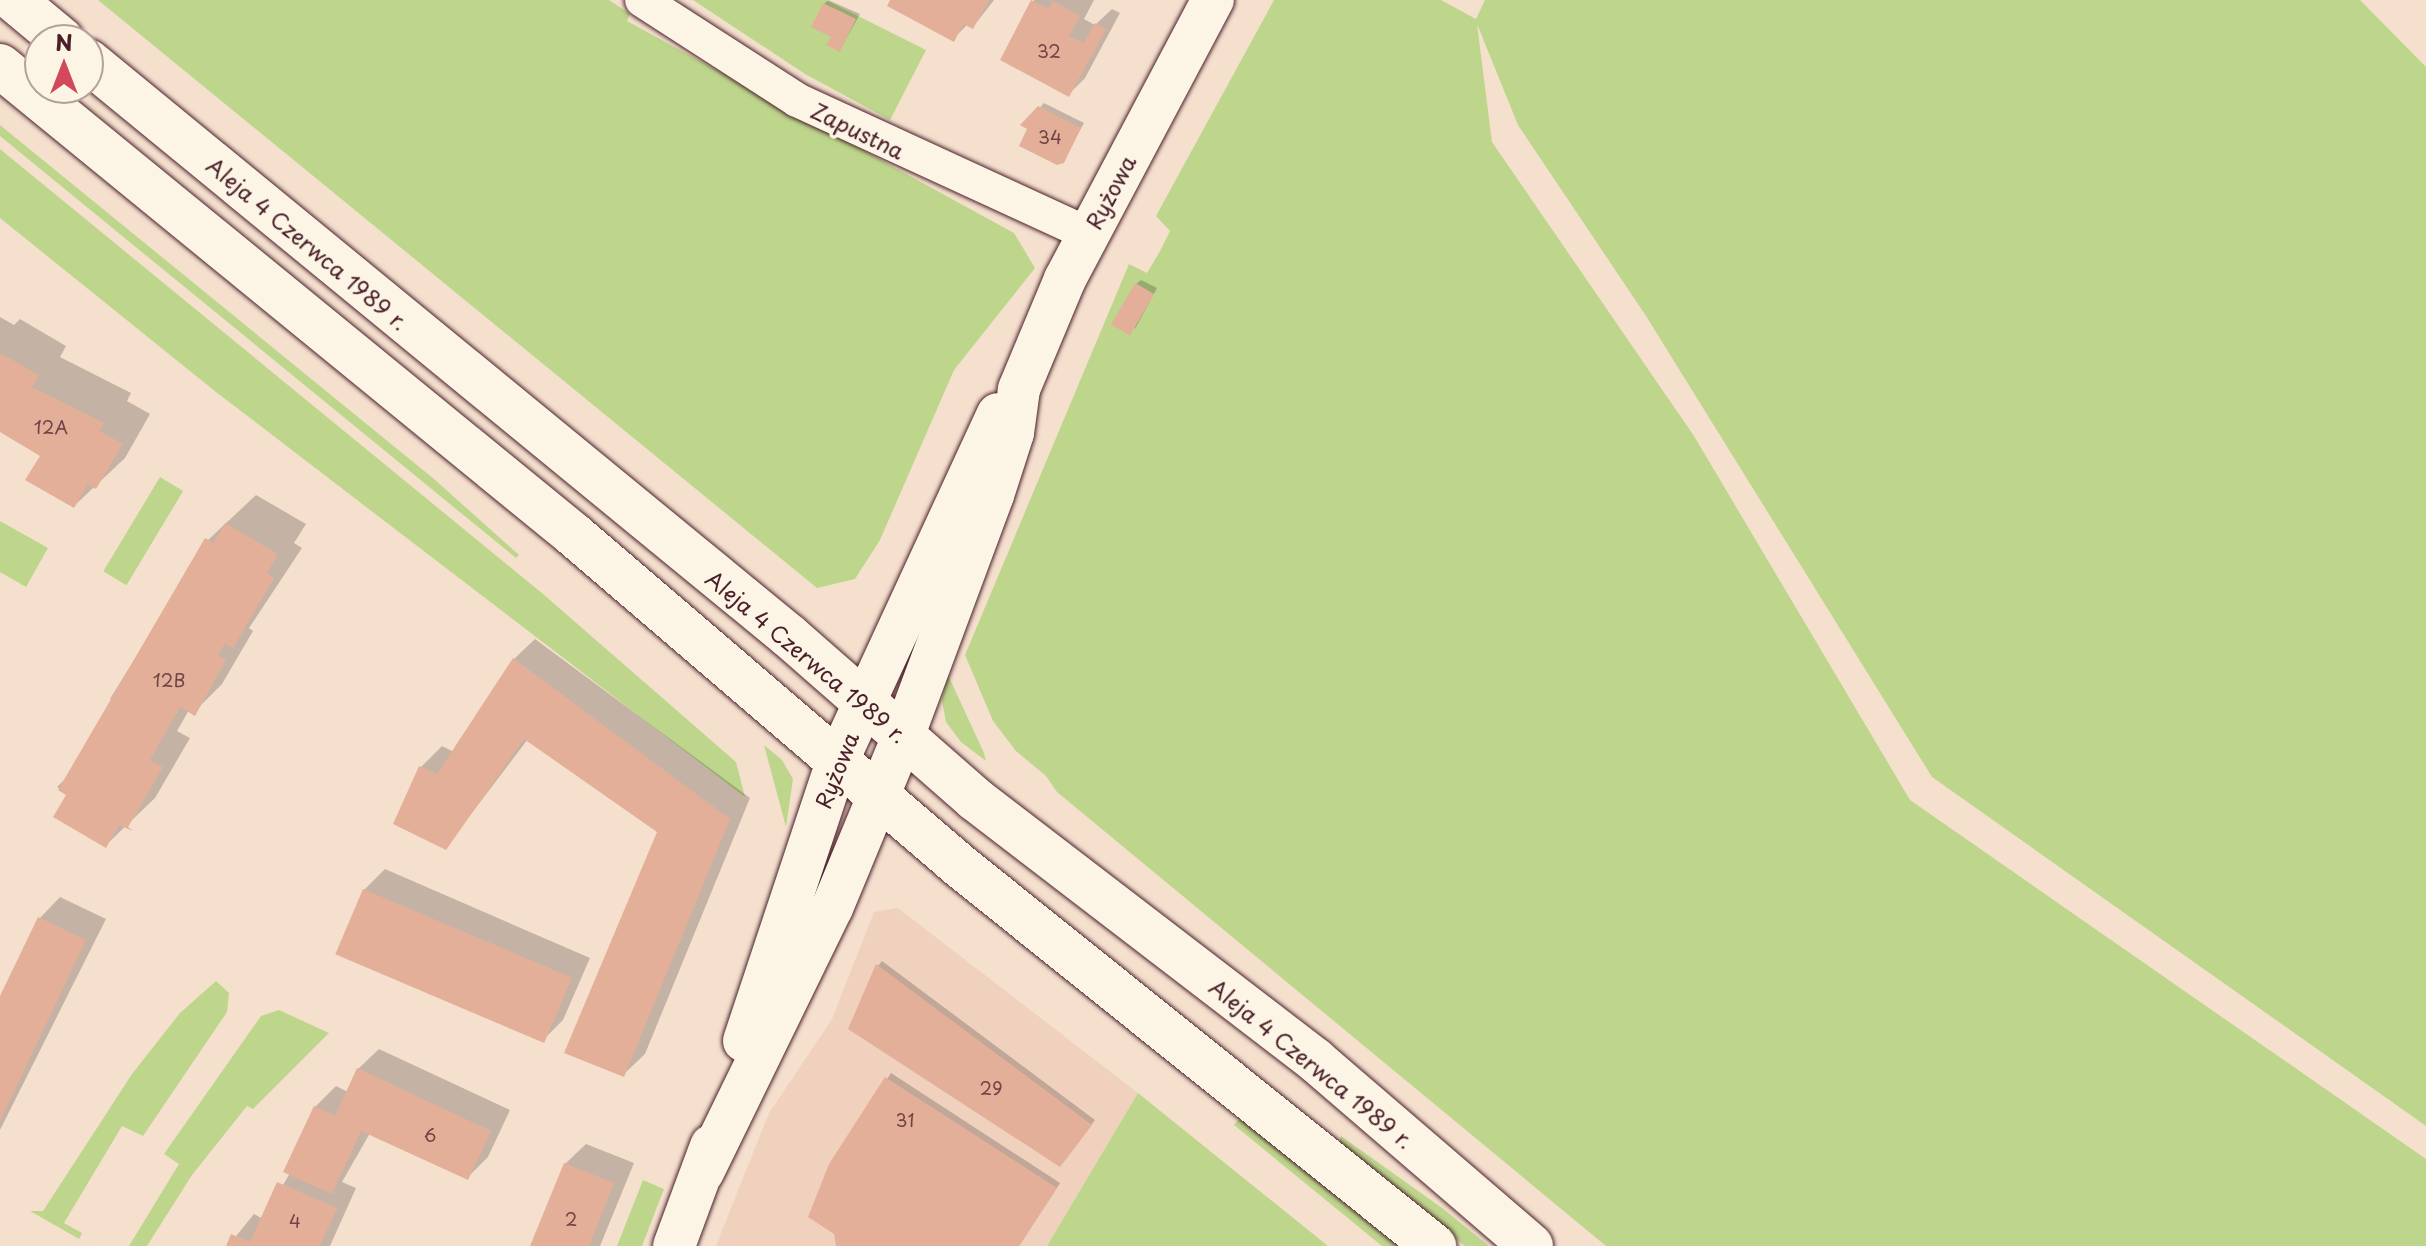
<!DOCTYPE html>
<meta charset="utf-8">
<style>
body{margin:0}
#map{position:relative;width:2426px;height:1246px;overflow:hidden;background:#f5e0ce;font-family:"Playpen Sans",sans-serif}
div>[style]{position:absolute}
.built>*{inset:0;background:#f0d1be}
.green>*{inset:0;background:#bdd68c;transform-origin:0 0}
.shadow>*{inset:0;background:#0003}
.building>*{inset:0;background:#e4af99;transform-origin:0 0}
.roads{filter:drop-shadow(0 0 2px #4a1f2b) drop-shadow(0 0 2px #4a1f2b)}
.minor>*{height:34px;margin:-17px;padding:0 17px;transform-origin:17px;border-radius:17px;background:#fcf5e5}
.tertiary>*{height:42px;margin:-21px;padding:0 21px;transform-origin:21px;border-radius:21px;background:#fcf5e5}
.secondary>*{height:44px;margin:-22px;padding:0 22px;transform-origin:22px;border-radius:22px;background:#fcf5e5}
span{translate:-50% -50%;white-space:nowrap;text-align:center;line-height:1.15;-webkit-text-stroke:7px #fcf5e5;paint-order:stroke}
.number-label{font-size:18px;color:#704346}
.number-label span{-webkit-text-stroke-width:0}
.street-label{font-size:22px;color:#4a1f2b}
.north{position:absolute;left:24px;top:24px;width:80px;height:80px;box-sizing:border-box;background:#fcf5e5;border:2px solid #b59f9b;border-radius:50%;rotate:0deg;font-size:22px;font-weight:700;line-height:32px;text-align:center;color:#4a1f2b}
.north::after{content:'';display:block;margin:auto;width:28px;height:36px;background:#d1495b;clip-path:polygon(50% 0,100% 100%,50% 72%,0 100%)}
</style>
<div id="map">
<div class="built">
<i style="clip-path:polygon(898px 908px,1138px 1093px,1047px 1246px,716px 1246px,769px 1113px,832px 1019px,874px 912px)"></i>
</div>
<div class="green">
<i style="clip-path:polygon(98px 0,609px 0,630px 14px,627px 21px,1014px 233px,1035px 268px,954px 370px,880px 540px,855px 579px,817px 588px)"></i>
<i style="clip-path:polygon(693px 0,826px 0,926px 50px,890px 120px,805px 74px)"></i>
<i style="clip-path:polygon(1274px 0,1441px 0,1476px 19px,1485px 0,2360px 0,2426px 67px,2426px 1126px,1932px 777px,1646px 316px,1518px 125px,1477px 24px,1492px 142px,1694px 436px,1910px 800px,2426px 1159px,2426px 1246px,1606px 1246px,1057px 792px,1046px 776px,1016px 751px,993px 721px,965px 655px,1129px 264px,1147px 273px,1159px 253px,1170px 231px,1156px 216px)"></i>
<i style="clip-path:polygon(0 125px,434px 479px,519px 555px,516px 558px,0 136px)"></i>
<i style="clip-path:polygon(0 149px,543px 594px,736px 762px,745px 797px,216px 392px,0 218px)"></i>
<i style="left:160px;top:477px;width:27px;height:110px;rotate:31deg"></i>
<i style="clip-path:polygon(0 521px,48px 548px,26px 587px,0 572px)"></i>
<i style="clip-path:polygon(948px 675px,984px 753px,986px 761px,961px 742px,946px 722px,942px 701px)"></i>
<i style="clip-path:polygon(764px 745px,782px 760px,793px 779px,786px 827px)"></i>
<i style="clip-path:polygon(216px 981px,229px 993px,227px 1012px,143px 1136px,122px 1126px,64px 1223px,82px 1233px,79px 1239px,30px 1211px,43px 1211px,132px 1074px,180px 1013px)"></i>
<i style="clip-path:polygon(279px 1010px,329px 1033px,253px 1109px,247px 1106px,192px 1175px,147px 1246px,129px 1246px,179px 1164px,164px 1154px,261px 1016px)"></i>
<i style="clip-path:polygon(1138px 1093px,1328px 1246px,1047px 1246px)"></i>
<i style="clip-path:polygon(1238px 1120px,1247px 1120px,1399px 1246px,1382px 1246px,1234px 1125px)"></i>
<i style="clip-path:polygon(1341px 1136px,1442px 1208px,1489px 1246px,1465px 1246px,1339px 1143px)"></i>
<i style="clip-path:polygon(643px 1180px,664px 1189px,642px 1246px,617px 1246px)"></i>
</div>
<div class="shadow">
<i style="clip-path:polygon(828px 0,860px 14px,840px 50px,824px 4px)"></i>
<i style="clip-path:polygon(892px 0,994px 0,973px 27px,968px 24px,953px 39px)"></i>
<i style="clip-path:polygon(1034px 0,1094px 0,1084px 19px,1095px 25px,1112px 9px,1120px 13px,1085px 78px,1069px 94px,1002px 59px)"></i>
<i style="clip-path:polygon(1044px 103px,1084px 123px,1063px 161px,1024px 125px)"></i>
<i style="clip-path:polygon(1141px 280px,1157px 288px,1135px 329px,1136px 284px)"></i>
<i style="clip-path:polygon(0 317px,14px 325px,20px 319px,66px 346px,60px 357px,131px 393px,127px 401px,150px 414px,125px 458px,74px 506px,42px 456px,0 431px)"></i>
<i style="clip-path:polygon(256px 495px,306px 524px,294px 543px,302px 548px,249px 628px,253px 631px,222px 684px,193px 713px,189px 710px,177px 731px,190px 738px,155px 798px,106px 845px,69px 794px,57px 787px,72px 772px,113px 702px,110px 699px,208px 540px)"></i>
<i style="clip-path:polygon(535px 639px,750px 798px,645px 1054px,624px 1074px,659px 831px,528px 739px,446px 847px,421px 767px,442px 746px,454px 752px,514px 659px)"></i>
<i style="clip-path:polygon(385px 869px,590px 958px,563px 1020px,542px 1041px,364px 890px)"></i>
<i style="clip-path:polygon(60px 897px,106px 919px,0 1130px,0 1001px,40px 918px)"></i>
<i style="clip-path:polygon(882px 961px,1095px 1120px,1065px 1160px,878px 966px)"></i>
<i style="clip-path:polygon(379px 1049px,510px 1110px,488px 1157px,468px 1177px,370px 1133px,342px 1182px,356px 1188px,330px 1246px,228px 1246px,254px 1214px,263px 1219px,290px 1173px,315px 1107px,336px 1086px,348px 1092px,358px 1069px)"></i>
<i style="clip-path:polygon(891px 1073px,1060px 1183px,1019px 1246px,839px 1246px,830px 1165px)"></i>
<i style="clip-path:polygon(586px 1144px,634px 1163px,600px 1246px,533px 1246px,565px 1164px)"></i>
</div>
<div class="building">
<i style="clip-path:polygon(890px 0,989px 0,973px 29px,963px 24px,954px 42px,887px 6px)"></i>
<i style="clip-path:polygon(1031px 0,1049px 9px,1053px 1px,1080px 16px,1069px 36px,1084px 43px,1095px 23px,1106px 29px,1069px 97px,1000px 60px)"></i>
<i style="clip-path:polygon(823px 3px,856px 19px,840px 52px,826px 45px,831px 37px,811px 27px)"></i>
<i style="clip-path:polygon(1038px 106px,1081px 128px,1064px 163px,1057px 165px,1019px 146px,1027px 129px,1020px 125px)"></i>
<i style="left:1135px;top:283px;width:22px;height:48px;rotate:30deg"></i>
<i style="clip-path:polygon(0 353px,39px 375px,32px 387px,104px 423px,99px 431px,123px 444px,96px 489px,88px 484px,74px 508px,25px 480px,40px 456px,0 432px)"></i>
<i style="clip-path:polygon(225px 523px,278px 554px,267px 573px,274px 578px,233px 648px,225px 643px,218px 655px,226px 660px,195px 716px,180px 707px,150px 760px,163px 767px,128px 827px,133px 831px,119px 825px,106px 848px,53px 817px,66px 795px,58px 790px,205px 538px,214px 543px)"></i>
<i style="clip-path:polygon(513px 658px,730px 819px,624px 1077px,564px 1053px,657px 832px,524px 739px,446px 850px,393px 824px,419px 766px,437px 774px)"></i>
<i style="left:363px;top:889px;width:227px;height:71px;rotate:23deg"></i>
<i style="clip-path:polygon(38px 917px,86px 940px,0 1121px,0 996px)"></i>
<i style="clip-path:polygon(876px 964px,1092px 1125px,1060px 1167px,848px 1029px)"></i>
<i style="clip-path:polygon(357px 1068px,491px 1131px,468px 1180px,361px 1131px,332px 1194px,283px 1172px,314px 1106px,335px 1116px)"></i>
<i style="clip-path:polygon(885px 1077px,1057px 1188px,1019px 1246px,836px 1246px,834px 1234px,808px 1217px,829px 1164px)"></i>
<i style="clip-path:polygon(564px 1163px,614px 1183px,589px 1246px,530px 1246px)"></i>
<i style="clip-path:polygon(277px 1182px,337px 1208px,320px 1246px,226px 1246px,231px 1234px,250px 1242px)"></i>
</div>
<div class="roads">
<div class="minor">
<i style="left:642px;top:0;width:184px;rotate:32.8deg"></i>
<i style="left:797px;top:100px;width:320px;rotate:24.7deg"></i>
</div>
<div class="tertiary">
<i style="left:744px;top:1041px;width:294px;rotate:-71.6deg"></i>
<i style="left:837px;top:762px;width:383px;rotate:-65.2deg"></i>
<i style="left:703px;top:1172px;width:294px;rotate:-64deg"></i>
<i style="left:832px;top:908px;width:185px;rotate:-67.5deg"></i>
<i style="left:903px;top:737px;width:258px;rotate:-69.6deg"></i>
<i style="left:993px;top:495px;width:65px;rotate:-72.1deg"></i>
<i style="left:1013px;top:433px;width:44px;rotate:-82.2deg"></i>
<i style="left:1019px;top:389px;width:119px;rotate:-67.3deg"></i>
<i style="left:1065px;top:279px;width:316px;rotate:-62.1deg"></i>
<i style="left:674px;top:1246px;width:107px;rotate:-69.7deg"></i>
</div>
<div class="secondary">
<i style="left:14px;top:0;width:62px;rotate:39.8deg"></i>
<i style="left:88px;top:61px;width:907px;rotate:39.36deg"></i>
<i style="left:789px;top:636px;width:247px;rotate:41.2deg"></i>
<i style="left:975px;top:799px;width:429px;rotate:37.5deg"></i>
<i style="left:1315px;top:1060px;width:285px;rotate:40.7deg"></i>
<i style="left:0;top:66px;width:741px;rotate:39.25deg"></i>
<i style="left:574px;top:535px;width:508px;rotate:40.61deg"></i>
<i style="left:960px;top:866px;width:608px;rotate:38.72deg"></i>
</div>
</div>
<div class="number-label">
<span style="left:1049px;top:51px">32</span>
<span style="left:1050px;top:137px">34</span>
<span style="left:51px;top:427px">12A</span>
<span style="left:169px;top:680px">12B</span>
<span style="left:991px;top:1088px">29</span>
<span style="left:905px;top:1120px">31</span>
<span style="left:430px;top:1135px">6</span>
<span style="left:571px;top:1219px">2</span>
<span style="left:295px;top:1221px">4</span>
</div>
<div class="street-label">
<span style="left:858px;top:130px;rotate:26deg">Zapustna</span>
<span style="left:1110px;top:192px;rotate:-62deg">Ryżowa</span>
<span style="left:308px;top:243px;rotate:40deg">Aleja 4 Czerwca 1989 r.</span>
<span style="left:807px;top:656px;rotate:40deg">Aleja 4 Czerwca 1989 r.</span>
<span style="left:836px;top:770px;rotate:-68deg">Ryżowa</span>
<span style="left:1312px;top:1063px;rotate:39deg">Aleja 4 Czerwca 1989 r.</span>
</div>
<div class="north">N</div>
</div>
